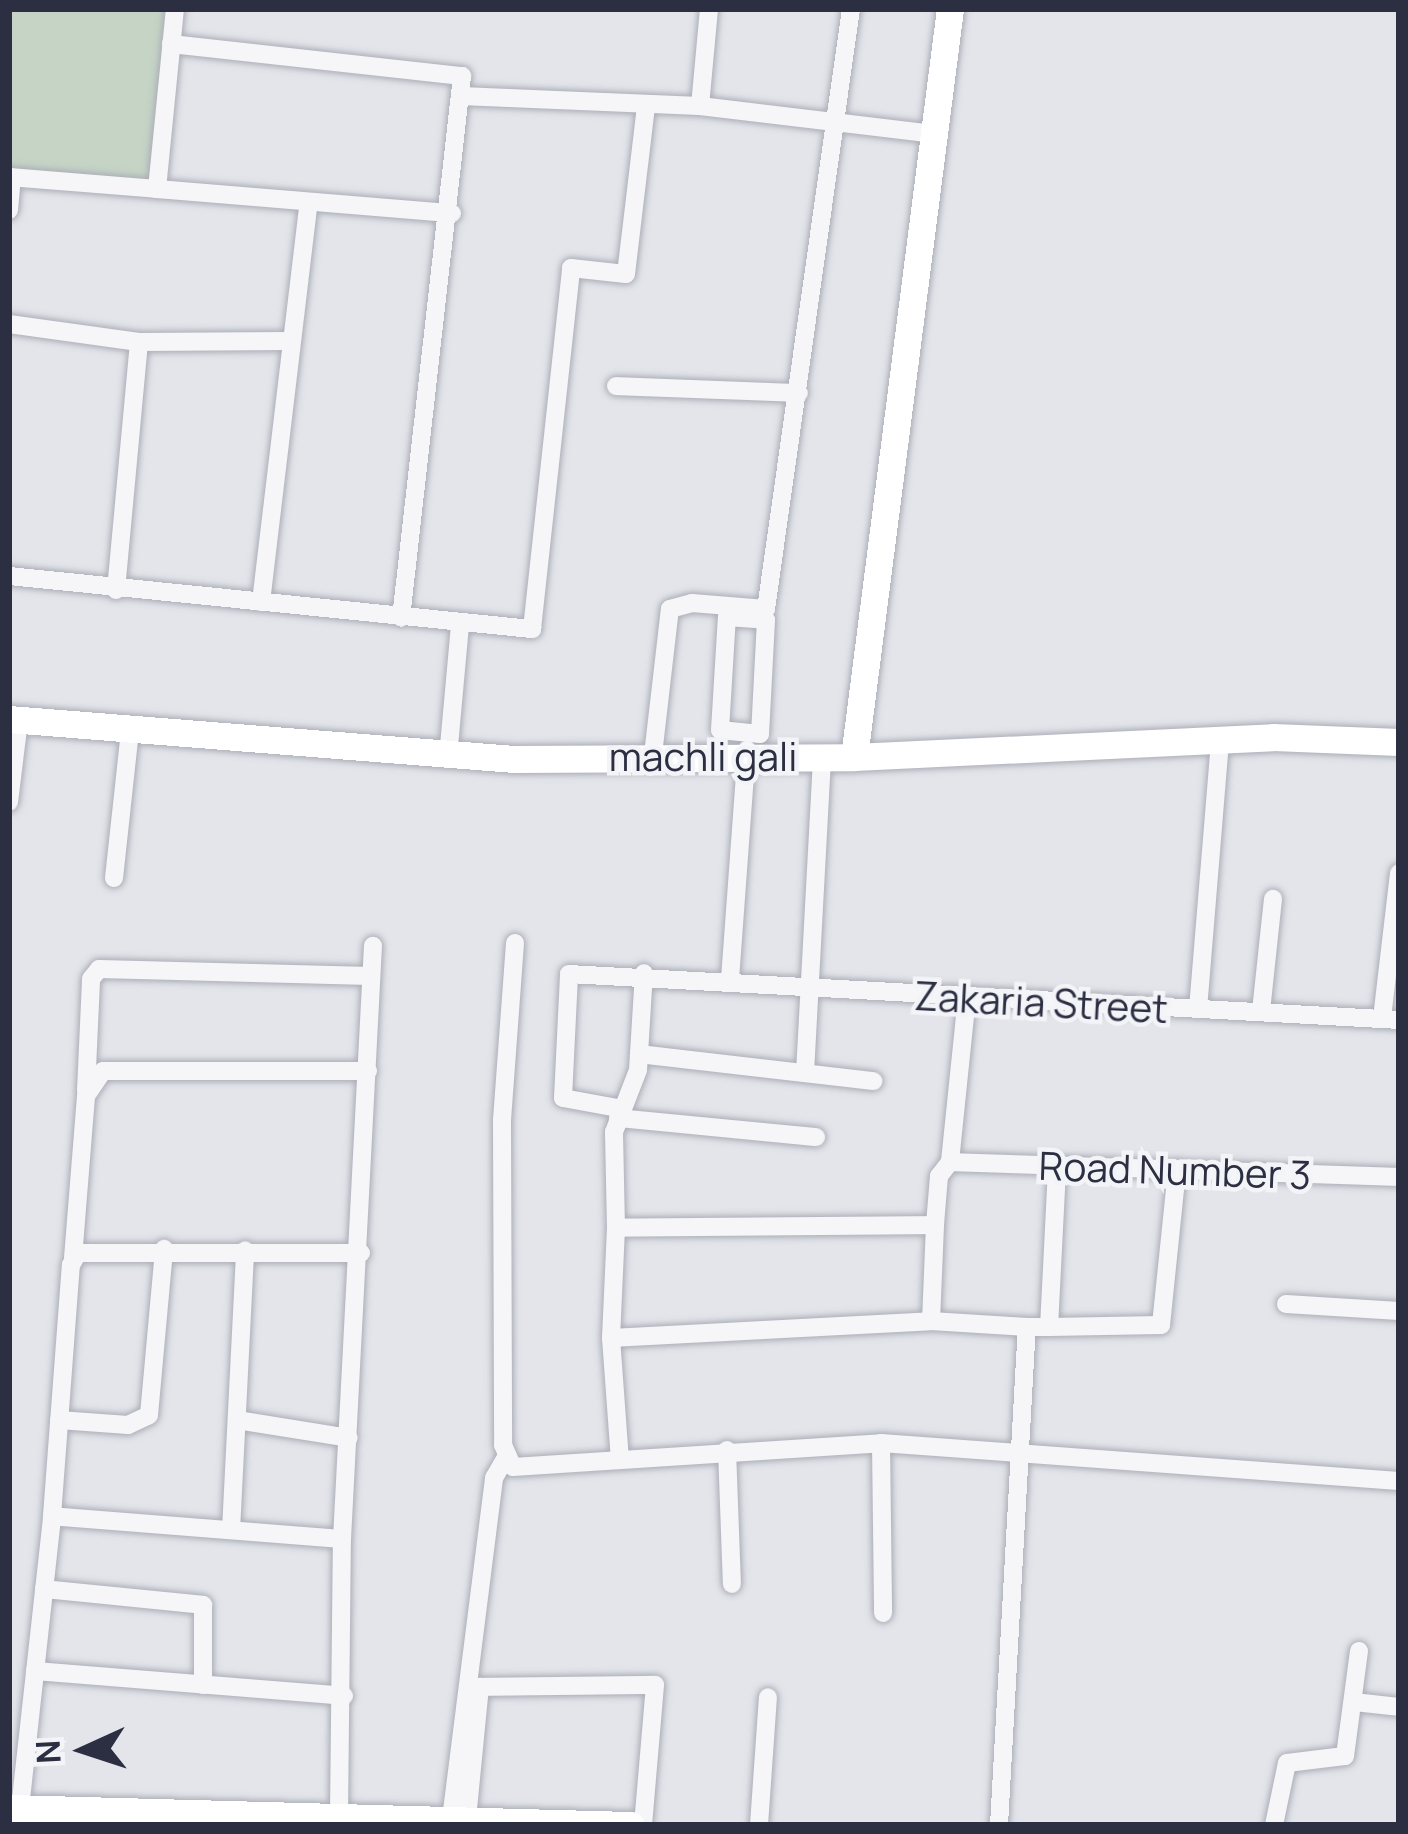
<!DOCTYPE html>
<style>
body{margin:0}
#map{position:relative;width:1408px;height:1834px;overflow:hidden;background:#e3e5ea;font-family:Manrope,sans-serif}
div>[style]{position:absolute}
.green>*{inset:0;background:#c5d4c5}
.roads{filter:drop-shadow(0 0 3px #acaeb8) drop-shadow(0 0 3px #acaeb8)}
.street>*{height:18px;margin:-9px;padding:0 9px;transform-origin:9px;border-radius:9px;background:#f6f6f9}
.secondary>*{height:27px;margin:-13.5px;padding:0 13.5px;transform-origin:13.5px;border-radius:13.5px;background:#fff}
span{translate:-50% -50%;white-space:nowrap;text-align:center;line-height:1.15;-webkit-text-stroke:9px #f3f4f8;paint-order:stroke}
.street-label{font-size:39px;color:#2c2f42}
.frame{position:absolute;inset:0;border:12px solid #2c2f42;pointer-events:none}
.north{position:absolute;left:24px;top:1690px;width:120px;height:120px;-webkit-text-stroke:9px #f3f4f8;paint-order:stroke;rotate:267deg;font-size:33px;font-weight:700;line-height:48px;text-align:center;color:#2c2f42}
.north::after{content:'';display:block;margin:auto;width:42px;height:54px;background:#2c2f42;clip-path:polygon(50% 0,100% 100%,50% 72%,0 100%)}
</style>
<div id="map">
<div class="green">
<i style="clip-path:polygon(9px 9px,165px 9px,151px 181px,9px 170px)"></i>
</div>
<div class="roads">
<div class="street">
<i style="left:171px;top:44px;width:293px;rotate:6.3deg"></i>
<i style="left:462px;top:76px;width:545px;rotate:96.42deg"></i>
<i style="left:461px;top:96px;width:239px;rotate:2.4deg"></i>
<i style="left:700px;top:106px;width:237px;rotate:6.8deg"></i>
<i style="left:700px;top:106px;width:97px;rotate:-84.7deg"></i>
<i style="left:9px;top:177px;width:148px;rotate:4.6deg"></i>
<i style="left:157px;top:189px;width:181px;rotate:-84.3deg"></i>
<i style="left:157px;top:189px;width:296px;rotate:4.7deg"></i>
<i style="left:9px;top:210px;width:33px;rotate:-85deg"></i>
<i style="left:9px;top:324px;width:131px;rotate:7.9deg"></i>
<i style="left:139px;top:342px;width:150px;rotate:-0.4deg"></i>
<i style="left:616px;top:386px;width:183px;rotate:2.2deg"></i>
<i style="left:9px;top:576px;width:526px;rotate:5.79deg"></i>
<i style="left:532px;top:629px;width:363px;rotate:-83.8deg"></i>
<i style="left:571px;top:268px;width:55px;rotate:6.2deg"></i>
<i style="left:626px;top:274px;width:169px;rotate:-83.2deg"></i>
<i style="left:116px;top:590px;width:249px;rotate:-84.7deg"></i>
<i style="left:261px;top:602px;width:398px;rotate:-83.2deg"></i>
<i style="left:727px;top:617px;width:39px;rotate:4deg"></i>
<i style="left:766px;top:620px;width:114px;rotate:93deg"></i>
<i style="left:760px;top:734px;width:40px;rotate:-174.3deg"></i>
<i style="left:720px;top:730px;width:113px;rotate:-86.5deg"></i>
<i style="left:653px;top:755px;width:147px;rotate:-83.4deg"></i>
<i style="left:670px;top:609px;width:23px;rotate:-15deg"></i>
<i style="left:692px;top:603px;width:74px;rotate:4.6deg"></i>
<i style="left:766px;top:609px;width:606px;rotate:-81.94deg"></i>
<i style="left:448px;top:757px;width:134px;rotate:-84.8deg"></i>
<i style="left:9px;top:802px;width:83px;rotate:-83deg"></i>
<i style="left:114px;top:878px;width:149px;rotate:-83.8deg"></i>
<i style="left:515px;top:943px;width:178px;rotate:94.2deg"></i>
<i style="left:502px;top:1121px;width:324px;rotate:89.8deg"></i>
<i style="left:503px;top:1445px;width:24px;rotate:66deg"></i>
<i style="left:513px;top:1467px;width:369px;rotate:-3.7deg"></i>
<i style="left:881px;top:1443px;width:519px;rotate:4.2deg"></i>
<i style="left:730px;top:979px;width:230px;rotate:-85.8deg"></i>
<i style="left:967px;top:997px;width:166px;rotate:95.9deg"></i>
<i style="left:950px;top:1162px;width:18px;rotate:128deg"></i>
<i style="left:939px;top:1176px;width:49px;rotate:94.7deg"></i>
<i style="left:935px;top:1225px;width:319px;rotate:179.5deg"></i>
<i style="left:616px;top:1228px;width:110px;rotate:92.6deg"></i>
<i style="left:611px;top:1338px;width:320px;rotate:-3deg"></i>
<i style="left:931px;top:1321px;width:96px;rotate:3.6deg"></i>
<i style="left:1198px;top:1009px;width:271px;rotate:-85.3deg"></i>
<i style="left:1261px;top:1011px;width:113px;rotate:-83.9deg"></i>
<i style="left:1382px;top:1018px;width:146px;rotate:-83.3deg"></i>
<i style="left:639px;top:1054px;width:236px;rotate:6.6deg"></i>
<i style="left:805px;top:1073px;width:317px;rotate:-86.9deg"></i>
<i style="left:86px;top:1091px;width:112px;rotate:-87.4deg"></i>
<i style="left:91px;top:979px;width:13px;rotate:-51deg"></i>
<i style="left:99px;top:969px;width:272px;rotate:1.5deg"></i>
<i style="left:623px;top:1109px;width:61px;rotate:-169.6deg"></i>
<i style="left:563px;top:1098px;width:124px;rotate:-87.2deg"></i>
<i style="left:569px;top:974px;width:831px;rotate:3.17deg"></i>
<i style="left:618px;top:1118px;width:199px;rotate:5.5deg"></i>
<i style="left:950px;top:1162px;width:449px;rotate:1.9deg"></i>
<i style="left:616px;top:1228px;width:96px;rotate:-91.2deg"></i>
<i style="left:614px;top:1132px;width:66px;rotate:-68.8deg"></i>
<i style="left:638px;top:1070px;width:97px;rotate:-86.5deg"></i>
<i style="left:73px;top:1258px;width:163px;rotate:-85.4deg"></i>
<i style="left:86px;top:1096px;width:30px;rotate:-56deg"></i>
<i style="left:103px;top:1071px;width:265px"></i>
<i style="left:1286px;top:1304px;width:113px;rotate:3.5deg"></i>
<i style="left:931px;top:1321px;width:96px;rotate:-87.6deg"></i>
<i style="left:1049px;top:1327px;width:112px;rotate:-1deg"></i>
<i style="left:1161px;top:1325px;width:157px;rotate:-84.1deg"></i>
<i style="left:611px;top:1338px;width:122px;rotate:85.8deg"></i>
<i style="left:59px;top:1420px;width:69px;rotate:4.1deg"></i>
<i style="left:128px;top:1425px;width:23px;rotate:-25deg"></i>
<i style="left:149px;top:1415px;width:167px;rotate:-84.8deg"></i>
<i style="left:237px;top:1420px;width:113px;rotate:9.1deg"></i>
<i style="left:881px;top:1443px;width:170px;rotate:89.3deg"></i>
<i style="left:727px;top:1450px;width:134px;rotate:87.9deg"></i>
<i style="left:231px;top:1530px;width:280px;rotate:-87.1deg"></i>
<i style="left:342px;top:1539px;width:291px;rotate:-175.5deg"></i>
<i style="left:52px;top:1516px;width:252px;rotate:-85.7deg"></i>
<i style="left:71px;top:1265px;width:14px;rotate:-60deg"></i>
<i style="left:78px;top:1253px;width:283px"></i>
<i style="left:44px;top:1589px;width:160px;rotate:5.7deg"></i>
<i style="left:203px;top:1605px;width:80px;rotate:90deg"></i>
<i style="left:35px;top:1671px;width:310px;rotate:4.6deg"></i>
<i style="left:1354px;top:1702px;width:45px;rotate:6.3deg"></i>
<i style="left:20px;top:1808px;width:294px;rotate:-83.7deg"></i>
<i style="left:339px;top:1816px;width:277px;rotate:-89.4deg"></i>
<i style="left:342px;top:1539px;width:594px;rotate:-87.01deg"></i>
<i style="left:451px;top:1819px;width:344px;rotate:-82.8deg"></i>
<i style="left:494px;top:1478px;width:22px;rotate:-60deg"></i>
<i style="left:467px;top:1819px;width:133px;rotate:-84.4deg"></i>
<i style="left:480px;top:1687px;width:175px;rotate:-0.7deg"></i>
<i style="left:655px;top:1685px;width:141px;rotate:94.9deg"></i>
<i style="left:759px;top:1825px;width:128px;rotate:-86deg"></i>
<i style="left:999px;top:1825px;width:499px;rotate:-86.8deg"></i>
<i style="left:1027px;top:1327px;width:22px"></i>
<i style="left:1049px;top:1327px;width:159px;rotate:-87.1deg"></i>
<i style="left:1274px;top:1825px;width:63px;rotate:-78.2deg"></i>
<i style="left:1287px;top:1763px;width:58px;rotate:-6.9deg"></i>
<i style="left:1345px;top:1756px;width:106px;rotate:-82.4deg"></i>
</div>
<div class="secondary">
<i style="left:9px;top:719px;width:507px;rotate:4.53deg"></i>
<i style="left:514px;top:759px;width:340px;rotate:-0.3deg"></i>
<i style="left:854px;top:757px;width:419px;rotate:-2.7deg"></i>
<i style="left:1273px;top:737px;width:126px;rotate:2.3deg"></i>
<i style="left:854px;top:757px;width:754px;rotate:-82.69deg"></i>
<i style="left:9px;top:1808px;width:622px;rotate:1.57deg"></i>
</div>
</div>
<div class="street-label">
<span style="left:703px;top:756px">machli gali</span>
<span style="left:1041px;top:1002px;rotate:3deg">Zakaria Street</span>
<span style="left:1175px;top:1170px;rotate:2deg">Road Number 3</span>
</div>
<div class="frame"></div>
<div class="north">N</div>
</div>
